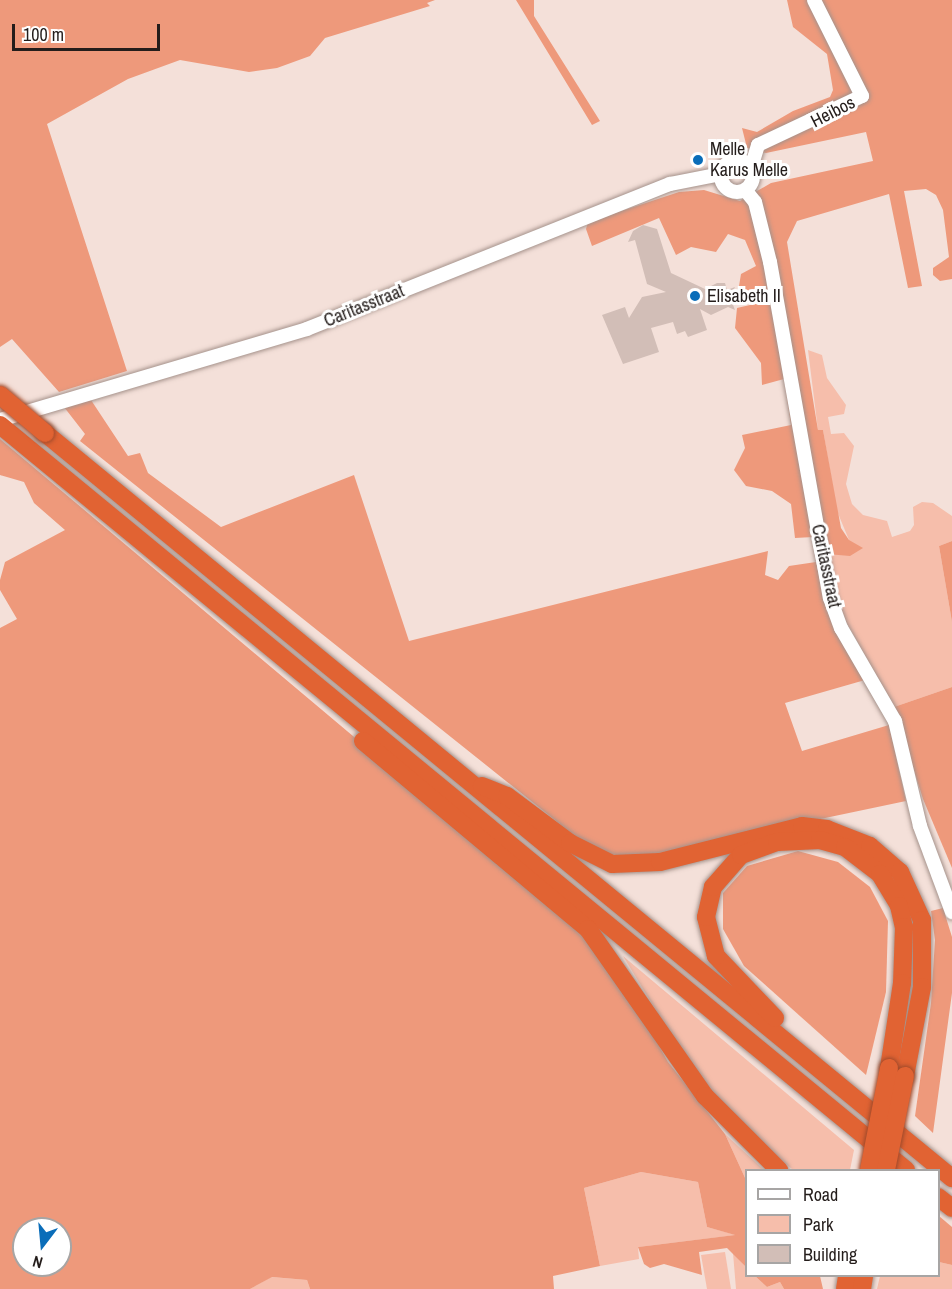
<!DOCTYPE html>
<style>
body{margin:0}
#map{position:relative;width:952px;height:1289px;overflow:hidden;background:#f4e0d9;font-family:"Archivo Narrow",sans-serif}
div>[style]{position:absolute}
.green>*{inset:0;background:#f6beab}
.forest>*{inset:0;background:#ee997b}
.building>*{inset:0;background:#d2beb7}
.roads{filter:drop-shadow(0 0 2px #a5928b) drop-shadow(0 0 2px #a5928b)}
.minor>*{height:14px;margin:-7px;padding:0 7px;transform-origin:7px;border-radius:7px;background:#fff}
.minor>.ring{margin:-7px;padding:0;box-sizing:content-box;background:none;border:14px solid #fff;border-radius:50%}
.highway>*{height:18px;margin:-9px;padding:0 9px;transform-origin:9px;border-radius:9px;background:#e16333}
.bridges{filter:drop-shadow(0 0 2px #9f4a2b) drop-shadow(0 0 2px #9f4a2b)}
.highway-bridge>*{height:18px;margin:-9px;padding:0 9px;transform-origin:9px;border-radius:9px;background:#e16333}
.dots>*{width:16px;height:16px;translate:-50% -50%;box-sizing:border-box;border:3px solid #fff;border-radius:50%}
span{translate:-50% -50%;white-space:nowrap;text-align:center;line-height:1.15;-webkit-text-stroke:6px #fff;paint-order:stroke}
.street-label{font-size:18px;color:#241d1b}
.poi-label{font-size:18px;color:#241d1b}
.left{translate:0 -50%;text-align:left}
.legend{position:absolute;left:745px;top:1169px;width:195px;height:108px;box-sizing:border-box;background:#fff;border:2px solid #a7a5a4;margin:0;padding:8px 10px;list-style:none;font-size:18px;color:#241d1b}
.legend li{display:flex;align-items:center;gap:12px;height:30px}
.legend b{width:30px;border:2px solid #a7a5a4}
.north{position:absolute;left:12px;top:1217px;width:60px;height:60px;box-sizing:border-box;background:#fff;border:2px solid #a7a5a4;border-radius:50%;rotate:196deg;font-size:16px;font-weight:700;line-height:24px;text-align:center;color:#241d1b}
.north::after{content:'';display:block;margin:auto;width:21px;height:27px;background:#0a6db9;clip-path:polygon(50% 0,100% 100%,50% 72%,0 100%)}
.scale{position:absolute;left:12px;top:24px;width:148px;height:27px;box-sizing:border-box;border:3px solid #241d1b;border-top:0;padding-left:8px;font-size:18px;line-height:21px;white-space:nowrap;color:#241d1b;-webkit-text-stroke:4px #fff;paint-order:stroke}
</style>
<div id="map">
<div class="green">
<i style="clip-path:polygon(808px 350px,822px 355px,827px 378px,846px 405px,844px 414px,828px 417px,831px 434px,844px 433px,854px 446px,846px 484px,852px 504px,863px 515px,887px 521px,892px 537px,910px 531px,914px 525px,913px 507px,922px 502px,933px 503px,952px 516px,952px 541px,939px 546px,952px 622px,952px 687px,894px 707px,839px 609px,827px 554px,849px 540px,837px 511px,823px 430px,818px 430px)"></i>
<i style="clip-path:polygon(623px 956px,854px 1150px,850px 1170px,793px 1170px,729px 1114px,676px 1043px)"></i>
<i style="clip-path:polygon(725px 1134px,764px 1170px,746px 1170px,746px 1180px)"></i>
<i style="clip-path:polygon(641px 1172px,698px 1182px,707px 1227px,736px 1235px,638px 1247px,639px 1259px,600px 1266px,584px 1188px)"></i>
<i style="clip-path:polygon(725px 1252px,731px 1289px,707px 1289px,701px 1255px)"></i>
<i style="clip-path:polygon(733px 1253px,746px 1267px,746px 1276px,755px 1276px,767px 1287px,780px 1282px,784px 1289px,736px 1289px)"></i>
<i style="clip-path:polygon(939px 1262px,952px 1265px,952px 1289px,877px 1289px,880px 1276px,938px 1276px)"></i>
<i style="clip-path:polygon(271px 1277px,307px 1280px,310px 1289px,250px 1289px)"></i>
</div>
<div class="forest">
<i style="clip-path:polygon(0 0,435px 0,427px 3px,430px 6px,325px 38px,310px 56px,277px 68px,249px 72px,180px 60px,128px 79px,47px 124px,127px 371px,59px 392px,12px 339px,0 347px)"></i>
<i style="clip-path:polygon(516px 0,534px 0,534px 16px,600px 121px,592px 125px)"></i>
<i style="clip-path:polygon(787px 0,952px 0,952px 279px,940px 281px,933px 275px,933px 268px,949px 257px,943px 210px,936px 195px,926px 189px,904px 191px,922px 286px,908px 288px,889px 194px,797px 221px,787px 242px,818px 430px,823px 430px,841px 528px,849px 540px,863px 548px,850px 556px,827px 554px,813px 537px,795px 538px,791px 504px,772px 491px,746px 486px,734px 470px,745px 448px,742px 435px,791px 425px,784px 379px,762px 385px,761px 363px,735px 328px,737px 308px,763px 302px,757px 290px,742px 293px,739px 286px,741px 274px,756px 266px,745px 240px,728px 234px,716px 252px,691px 247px,676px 255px,659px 218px,592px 246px,586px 229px,588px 222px,679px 192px,704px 190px,740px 201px,771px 183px,873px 161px,866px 132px,766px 153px,747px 148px,742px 128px,757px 132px,793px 111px,830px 97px,833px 90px,827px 54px,793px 27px)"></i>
<i style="clip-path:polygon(91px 400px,128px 456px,140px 453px,148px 473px,221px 527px,354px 475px,409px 641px,756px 554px,768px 551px,765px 575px,778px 580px,789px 566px,816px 562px,824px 597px,865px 680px,785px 703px,802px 751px,889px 725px,906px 801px,630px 859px,590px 848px,80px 441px,85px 434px,64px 407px)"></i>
<i style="clip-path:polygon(evenodd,0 439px,593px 938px,617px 971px,668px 1062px,725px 1134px,746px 1180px,746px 1267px,727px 1248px,699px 1252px,702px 1275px,664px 1264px,650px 1268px,644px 1264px,638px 1247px,735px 1235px,707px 1227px,698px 1182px,641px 1172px,584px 1188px,600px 1266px,553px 1276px,554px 1289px,310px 1289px,307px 1280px,272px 1277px,250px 1289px,0 1289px,0 628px,17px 619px,0 590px,0 580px,5px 562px,65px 530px,34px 503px,24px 482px,0 475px,0 439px,24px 1229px,60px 1229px,60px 1265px,24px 1265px,24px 1229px)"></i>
<i style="clip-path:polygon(952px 541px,952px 622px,939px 546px)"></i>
<i style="clip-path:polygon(952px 687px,952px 868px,923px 799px,894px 707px)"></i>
<i style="clip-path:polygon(798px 851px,838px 862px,870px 887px,888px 921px,886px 992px,866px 1075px,744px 966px,723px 929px,723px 893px,747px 866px)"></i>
<i style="clip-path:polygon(943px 908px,952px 937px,952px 993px,933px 1133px,915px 1116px,931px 1003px,935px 940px,931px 911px)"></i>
<i style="clip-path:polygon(939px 1216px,952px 1227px,952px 1265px,939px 1262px)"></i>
<i style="clip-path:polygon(755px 1276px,820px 1276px,823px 1289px,784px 1289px,780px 1282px,767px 1287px)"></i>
</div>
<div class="building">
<i style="clip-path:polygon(643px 225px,657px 229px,671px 273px,705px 289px,717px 283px,725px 283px,727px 290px,735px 287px,730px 297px,735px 310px,728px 307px,711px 315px,700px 309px,707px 330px,688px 337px,685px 331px,677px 334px,673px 322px,651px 328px,659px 352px,623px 364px,602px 315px,625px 307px,629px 318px,642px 297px,666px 292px,647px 284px,635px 240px,628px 242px,633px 231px)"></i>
</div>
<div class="roads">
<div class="minor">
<i class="ring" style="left:721px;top:160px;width:18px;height:18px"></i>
<i style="left:751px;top:168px;width:24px;rotate:-73deg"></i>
<i style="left:758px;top:145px;width:115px;rotate:-25.2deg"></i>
<i style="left:862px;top:96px;width:107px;rotate:-116.6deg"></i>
<i style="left:746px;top:191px;width:14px;rotate:51deg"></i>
<i style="left:755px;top:202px;width:62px;rotate:76deg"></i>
<i style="left:770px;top:262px;width:341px;rotate:79.9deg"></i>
<i style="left:830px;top:598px;width:32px;rotate:70deg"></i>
<i style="left:841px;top:628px;width:108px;rotate:59.9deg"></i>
<i style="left:895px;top:721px;width:108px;rotate:76.6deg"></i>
<i style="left:920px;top:826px;width:92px;rotate:69.6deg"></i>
<i style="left:0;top:420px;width:320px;rotate:-16.5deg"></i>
<i style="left:307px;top:329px;width:391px;rotate:-21.8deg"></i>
<i style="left:670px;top:184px;width:52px;rotate:-11.1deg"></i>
</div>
<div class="highway">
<i style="left:0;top:425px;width:1173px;rotate:39.43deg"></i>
<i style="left:45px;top:433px;width:1174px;rotate:39.4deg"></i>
<i style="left:363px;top:741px;width:293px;rotate:39.9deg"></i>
<i style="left:588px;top:929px;width:204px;rotate:55deg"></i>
<i style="left:705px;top:1096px;width:105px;rotate:45deg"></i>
<i style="left:482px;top:786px;width:27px;rotate:22deg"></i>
<i style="left:507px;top:796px;width:79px;rotate:36.7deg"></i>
<i style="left:570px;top:843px;width:47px;rotate:26.6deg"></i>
<i style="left:612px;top:864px;width:48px;rotate:-2.4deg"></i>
<i style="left:660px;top:862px;width:146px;rotate:-14.2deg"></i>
<i style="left:802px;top:826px;width:25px;rotate:7deg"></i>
<i style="left:827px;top:829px;width:46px;rotate:21.6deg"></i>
<i style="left:870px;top:846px;width:40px;rotate:41deg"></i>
<i style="left:900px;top:872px;width:53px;rotate:65.4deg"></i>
<i style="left:922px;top:920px;width:67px;rotate:90deg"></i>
<i style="left:922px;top:987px;width:91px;rotate:100.8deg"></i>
<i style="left:775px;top:1018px;width:86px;rotate:-133.6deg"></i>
<i style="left:716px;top:956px;width:40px;rotate:-104.4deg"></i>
<i style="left:706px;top:917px;width:31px;rotate:-77deg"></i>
<i style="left:713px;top:887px;width:43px;rotate:-48.8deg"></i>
<i style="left:741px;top:855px;width:38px;rotate:-20deg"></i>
<i style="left:777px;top:842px;width:43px;rotate:-2.7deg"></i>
<i style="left:820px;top:840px;width:26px;rotate:16deg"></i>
<i style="left:845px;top:847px;width:44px;rotate:37.6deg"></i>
<i style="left:880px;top:874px;width:37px;rotate:59deg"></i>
<i style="left:899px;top:906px;width:22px;rotate:77deg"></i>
<i style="left:904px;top:927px;width:56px;rotate:92deg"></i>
<i style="left:902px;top:983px;width:86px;rotate:98.7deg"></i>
<i style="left:938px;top:1197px;width:18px;rotate:38deg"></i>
<i style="left:845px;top:1289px;width:13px;rotate:-81deg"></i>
<i style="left:862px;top:1289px;width:13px;rotate:-81deg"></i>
</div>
</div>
<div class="bridges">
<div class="highway-bridge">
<i style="left:0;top:395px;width:59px;rotate:40.2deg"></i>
<i style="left:869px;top:1170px;width:104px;rotate:-78.9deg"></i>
<i style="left:886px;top:1170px;width:96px;rotate:-78.6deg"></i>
</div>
</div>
<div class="dots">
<i style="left:698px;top:160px;background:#0a6db9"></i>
<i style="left:695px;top:296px;background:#0a6db9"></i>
</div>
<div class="street-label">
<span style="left:833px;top:112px;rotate:-27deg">Heibos</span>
<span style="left:364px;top:306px;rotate:-22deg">Caritasstraat</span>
<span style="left:826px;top:566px;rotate:78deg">Caritasstraat</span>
</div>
<div class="poi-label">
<span class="left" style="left:710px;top:160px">Melle<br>Karus Melle</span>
<span class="left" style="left:707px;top:296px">Elisabeth II</span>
</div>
<ul class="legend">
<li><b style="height:8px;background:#fff"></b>Road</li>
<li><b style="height:16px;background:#f6beab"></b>Park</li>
<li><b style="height:16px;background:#d2beb7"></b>Building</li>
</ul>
<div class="north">N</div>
<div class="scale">100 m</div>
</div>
